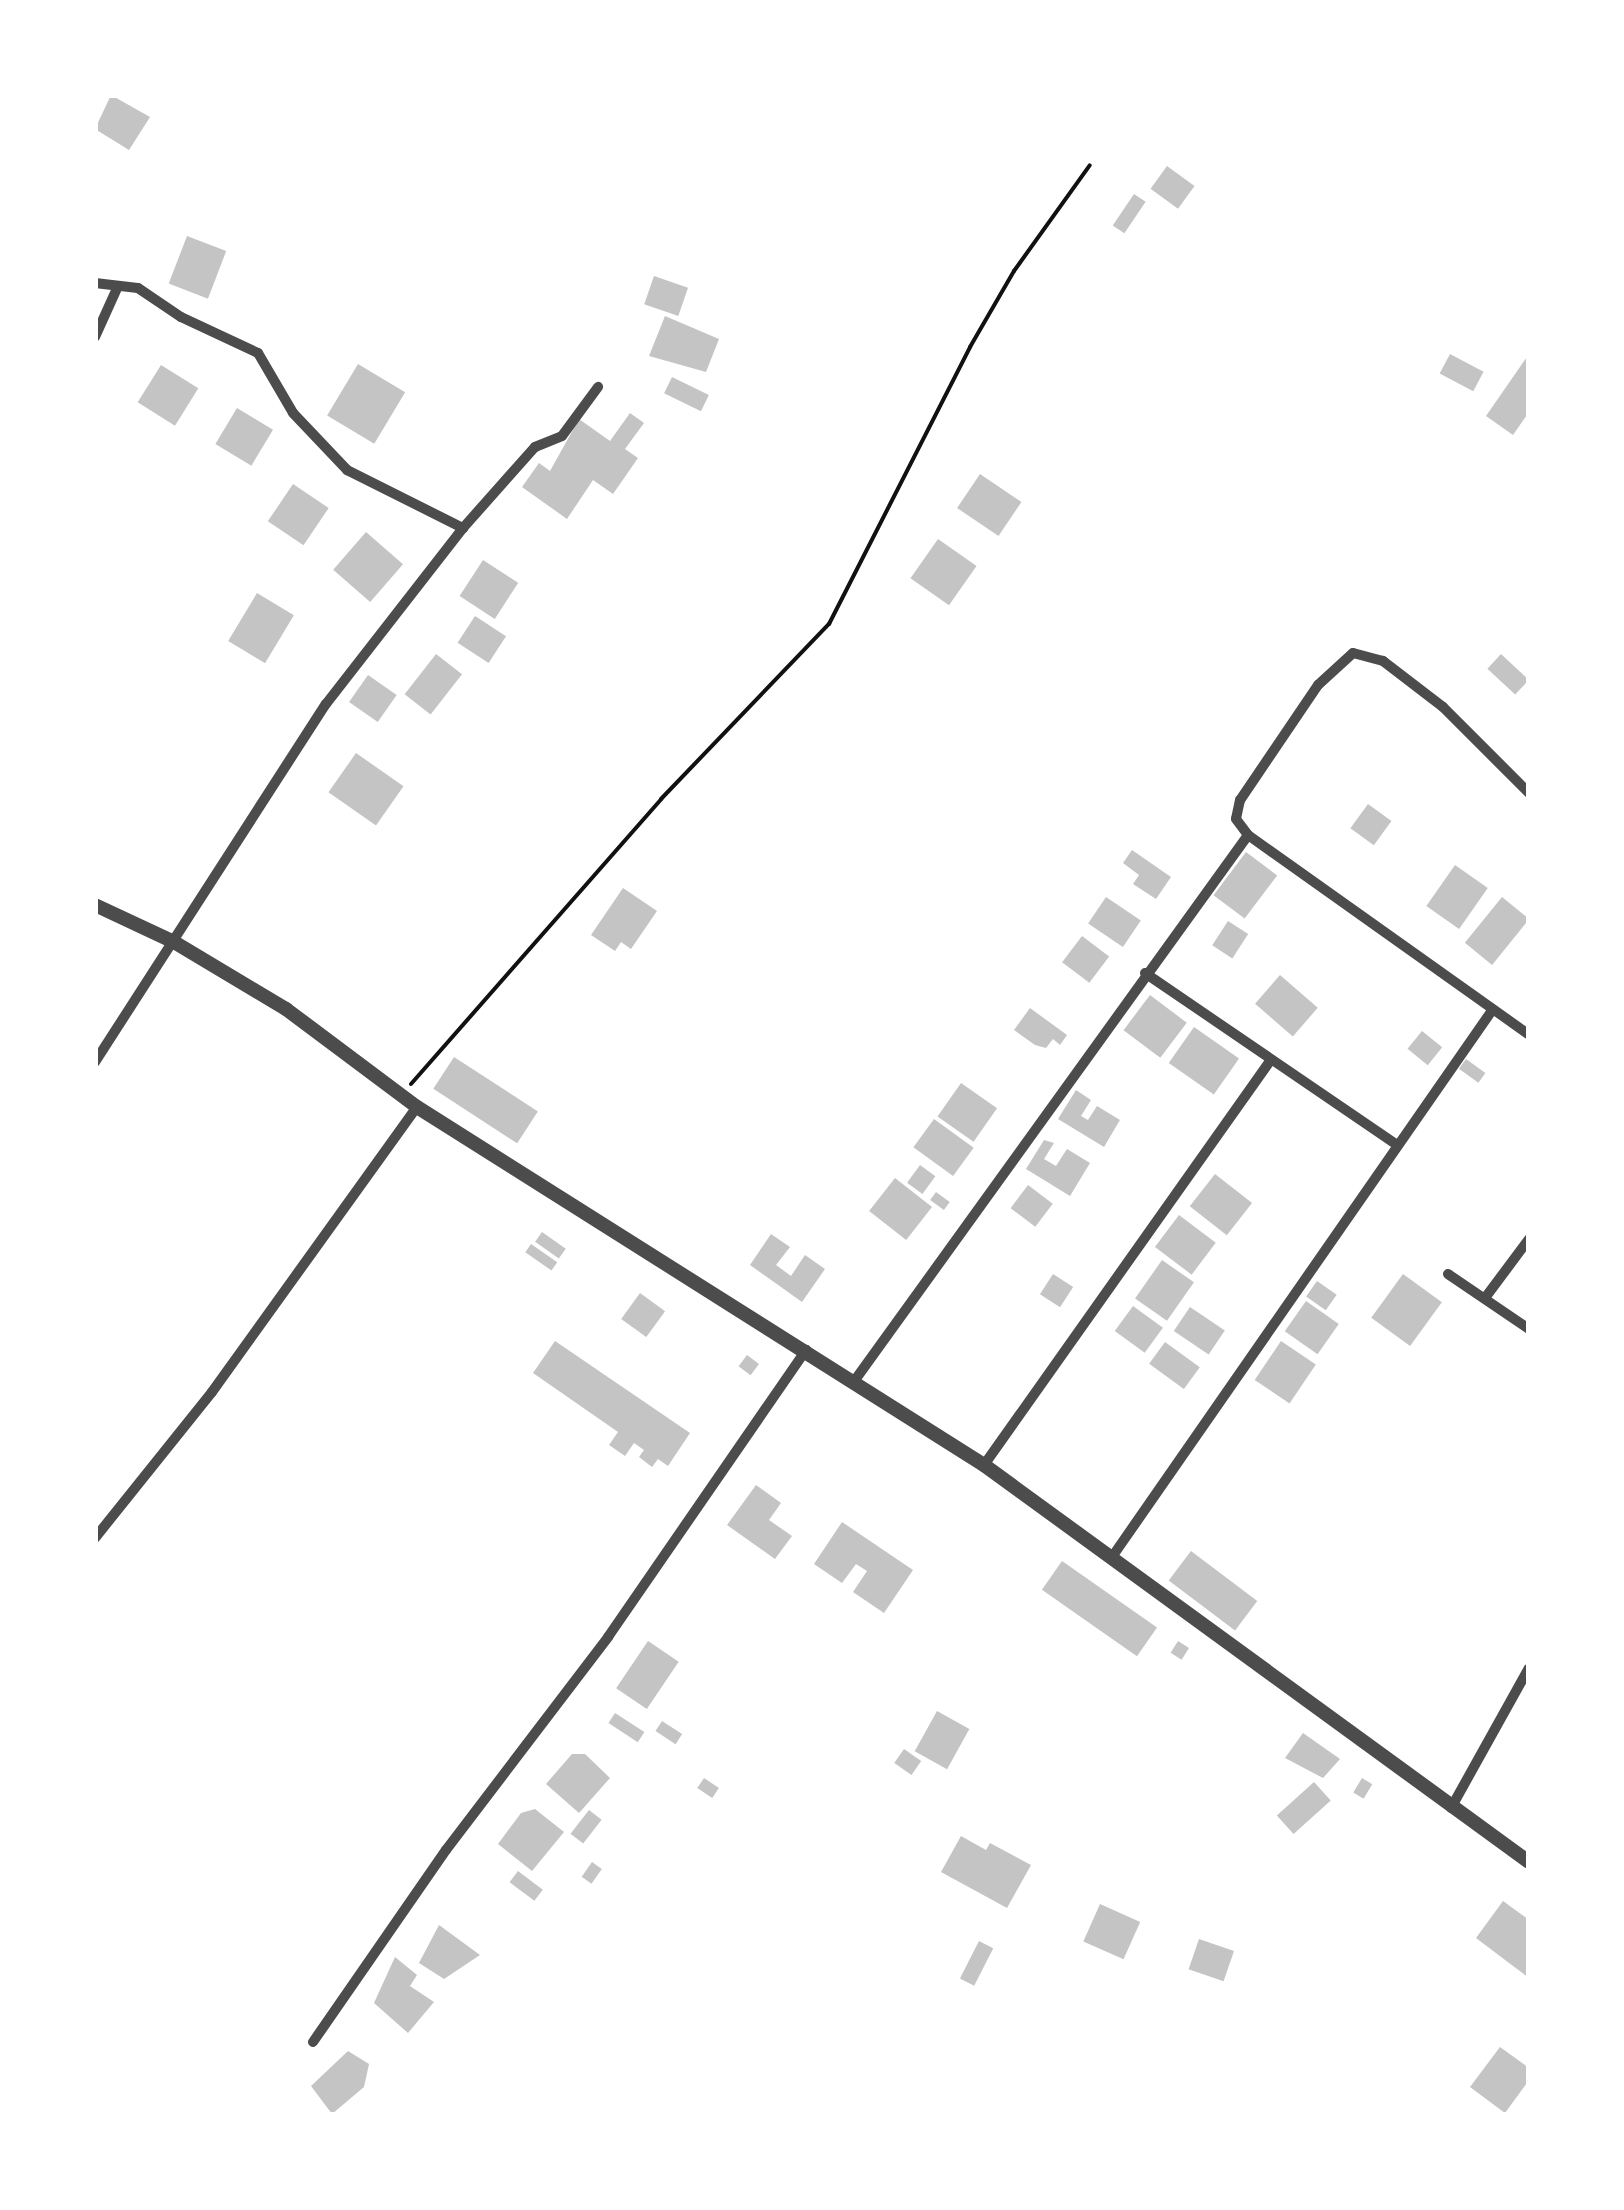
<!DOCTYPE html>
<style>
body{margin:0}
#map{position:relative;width:1624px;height:2210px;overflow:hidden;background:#fff;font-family:"Golos Text",sans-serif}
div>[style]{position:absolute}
.building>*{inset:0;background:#c4c4c4;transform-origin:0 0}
.path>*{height:4px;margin:-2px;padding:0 2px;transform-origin:2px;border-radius:2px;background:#111}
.minor>*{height:10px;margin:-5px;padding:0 5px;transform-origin:5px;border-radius:5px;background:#4c4c4c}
.tertiary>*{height:14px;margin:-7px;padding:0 7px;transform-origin:7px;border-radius:7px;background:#4c4c4c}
span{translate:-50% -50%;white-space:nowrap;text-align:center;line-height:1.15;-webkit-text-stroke:8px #fff;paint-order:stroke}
.frame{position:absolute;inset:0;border:98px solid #fff;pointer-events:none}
</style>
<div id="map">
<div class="building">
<i style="clip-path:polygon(111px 95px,150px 117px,129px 150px,95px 129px)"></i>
<i style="left:1167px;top:166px;width:34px;height:28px;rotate:36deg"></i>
<i style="left:1134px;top:194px;width:14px;height:38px;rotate:34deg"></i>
<i style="left:187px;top:236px;width:42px;height:51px;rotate:21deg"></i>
<i style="left:654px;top:276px;width:36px;height:30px;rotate:19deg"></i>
<i style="clip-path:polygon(665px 316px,719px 339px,706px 372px,649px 356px)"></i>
<i style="left:1450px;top:354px;width:38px;height:22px;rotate:28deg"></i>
<i style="clip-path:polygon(1529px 354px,1529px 412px,1513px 435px,1486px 416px)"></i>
<i style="left:358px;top:364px;width:55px;height:60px;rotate:31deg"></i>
<i style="left:161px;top:365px;width:44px;height:44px;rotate:32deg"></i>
<i style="left:672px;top:377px;width:41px;height:18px;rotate:26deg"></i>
<i style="left:237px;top:408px;width:42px;height:42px;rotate:31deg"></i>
<i style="clip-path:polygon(630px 413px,644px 423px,625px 449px,638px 458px,613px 494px,593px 480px,567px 519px,522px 487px,539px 463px,550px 471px,579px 419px,610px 441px)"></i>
<i style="left:980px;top:474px;width:50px;height:41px;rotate:34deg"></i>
<i style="left:293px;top:484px;width:43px;height:45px;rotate:34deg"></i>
<i style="left:366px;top:532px;width:49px;height:50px;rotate:41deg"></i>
<i style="left:938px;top:539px;width:47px;height:48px;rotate:35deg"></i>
<i style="left:483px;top:560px;width:42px;height:43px;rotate:33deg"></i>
<i style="left:257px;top:593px;width:43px;height:56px;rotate:31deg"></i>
<i style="left:475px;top:616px;width:37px;height:32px;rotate:33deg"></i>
<i style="left:436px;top:654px;width:33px;height:51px;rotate:38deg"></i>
<i style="left:1501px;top:654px;width:38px;height:20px;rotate:43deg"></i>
<i style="left:368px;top:675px;width:35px;height:33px;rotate:35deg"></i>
<i style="left:356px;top:753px;width:58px;height:48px;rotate:35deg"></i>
<i style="left:1368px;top:804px;width:29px;height:30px;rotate:36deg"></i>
<i style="clip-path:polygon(1132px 850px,1171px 877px,1156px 899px,1133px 884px,1139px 875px,1123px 863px)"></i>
<i style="left:1246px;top:852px;width:39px;height:54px;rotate:37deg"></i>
<i style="left:1455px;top:865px;width:40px;height:50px;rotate:35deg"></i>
<i style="clip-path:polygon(623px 888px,657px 911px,631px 949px,621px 942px,615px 951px,591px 935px)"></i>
<i style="left:1106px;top:897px;width:42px;height:32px;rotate:34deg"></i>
<i style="left:1502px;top:897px;width:35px;height:59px;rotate:39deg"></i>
<i style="left:1228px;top:921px;width:24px;height:29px;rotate:33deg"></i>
<i style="left:1082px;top:936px;width:34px;height:33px;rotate:37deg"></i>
<i style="left:1280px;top:975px;width:50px;height:38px;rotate:41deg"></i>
<i style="left:1150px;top:995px;width:46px;height:44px;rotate:37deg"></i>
<i style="clip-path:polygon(1030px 1008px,1067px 1035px,1060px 1045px,1053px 1039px,1046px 1048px,1035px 1045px,1014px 1030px)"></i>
<i style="left:1194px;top:1027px;width:55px;height:44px;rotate:35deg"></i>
<i style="left:1422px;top:1031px;width:26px;height:23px;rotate:39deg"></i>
<i style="left:454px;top:1057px;width:100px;height:38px;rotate:33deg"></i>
<i style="left:1466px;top:1059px;width:24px;height:12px;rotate:36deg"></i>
<i style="left:961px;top:1083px;width:44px;height:41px;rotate:35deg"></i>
<i style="clip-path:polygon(1076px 1090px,1091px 1100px,1081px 1116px,1088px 1120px,1097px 1106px,1120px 1120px,1104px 1147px,1058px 1119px)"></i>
<i style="left:934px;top:1119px;width:49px;height:35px;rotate:36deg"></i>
<i style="clip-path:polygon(1044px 1140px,1054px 1143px,1044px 1159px,1056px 1166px,1067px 1149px,1090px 1163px,1070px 1196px,1026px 1169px)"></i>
<i style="left:920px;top:1165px;width:19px;height:22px;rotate:36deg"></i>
<i style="left:1215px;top:1174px;width:47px;height:41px;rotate:38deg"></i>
<i style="left:895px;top:1178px;width:47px;height:42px;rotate:38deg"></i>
<i style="left:1028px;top:1185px;width:31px;height:29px;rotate:37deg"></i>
<i style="left:936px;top:1192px;width:17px;height:10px;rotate:36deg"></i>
<i style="left:1179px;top:1215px;width:46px;height:40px;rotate:37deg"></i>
<i style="left:542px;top:1232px;width:29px;height:12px;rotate:35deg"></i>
<i style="clip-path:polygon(771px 1234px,790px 1247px,776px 1265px,791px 1276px,805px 1255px,825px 1269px,802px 1302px,750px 1265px)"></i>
<i style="left:531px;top:1244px;width:32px;height:10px;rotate:35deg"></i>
<i style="left:1162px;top:1260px;width:39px;height:47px;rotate:35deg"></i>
<i style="left:1053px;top:1274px;width:24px;height:24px;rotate:33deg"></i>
<i style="left:1403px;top:1274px;width:48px;height:54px;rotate:36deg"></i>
<i style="left:1317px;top:1281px;width:24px;height:19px;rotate:35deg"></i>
<i style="left:640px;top:1293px;width:31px;height:32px;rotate:36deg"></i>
<i style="left:1306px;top:1301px;width:40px;height:37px;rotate:35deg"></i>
<i style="left:1133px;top:1306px;width:37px;height:31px;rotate:36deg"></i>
<i style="left:1190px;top:1307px;width:42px;height:29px;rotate:34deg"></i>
<i style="clip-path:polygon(555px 1341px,690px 1433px,668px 1466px,658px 1459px,652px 1467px,639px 1457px,644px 1450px,634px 1443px,625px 1456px,609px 1445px,618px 1432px,533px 1373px)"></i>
<i style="left:1281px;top:1341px;width:42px;height:47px;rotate:34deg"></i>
<i style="left:1165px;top:1342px;width:43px;height:27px;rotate:36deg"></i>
<i style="left:747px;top:1355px;width:15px;height:14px;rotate:37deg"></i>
<i style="clip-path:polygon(756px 1485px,781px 1503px,769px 1520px,792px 1536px,775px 1559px,727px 1525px)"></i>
<i style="clip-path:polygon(842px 1522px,913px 1570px,884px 1613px,853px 1592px,867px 1571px,856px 1564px,842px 1583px,814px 1564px)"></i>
<i style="left:1191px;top:1551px;width:83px;height:37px;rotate:37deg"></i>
<i style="left:1062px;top:1561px;width:116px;height:35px;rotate:35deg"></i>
<i style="left:648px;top:1641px;width:37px;height:57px;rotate:34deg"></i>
<i style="left:1178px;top:1641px;width:13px;height:14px;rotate:32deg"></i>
<i style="left:937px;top:1711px;width:37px;height:46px;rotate:29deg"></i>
<i style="left:615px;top:1713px;width:35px;height:12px;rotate:33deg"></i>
<i style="left:662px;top:1721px;width:24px;height:12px;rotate:33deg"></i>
<i style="clip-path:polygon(1303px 1733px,1340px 1759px,1323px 1778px,1285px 1758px)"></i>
<i style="left:904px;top:1749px;width:21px;height:17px;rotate:35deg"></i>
<i style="clip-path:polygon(572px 1754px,585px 1754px,610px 1778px,579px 1813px,546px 1784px)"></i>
<i style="left:704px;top:1778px;width:18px;height:12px;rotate:34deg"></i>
<i style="left:1362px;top:1778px;width:12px;height:17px;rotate:31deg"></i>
<i style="left:1314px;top:1782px;width:25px;height:50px;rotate:48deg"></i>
<i style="clip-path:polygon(535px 1809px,564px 1832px,532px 1871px,498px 1844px,521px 1813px)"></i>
<i style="left:589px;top:1810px;width:16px;height:30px;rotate:38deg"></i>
<i style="clip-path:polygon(961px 1836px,986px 1850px,990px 1843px,1031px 1865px,1007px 1908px,941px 1872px)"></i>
<i style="left:592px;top:1862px;width:12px;height:18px;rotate:35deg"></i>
<i style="left:518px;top:1871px;width:31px;height:14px;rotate:37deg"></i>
<i style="clip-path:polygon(1503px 1901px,1529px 1920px,1529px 1978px,1476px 1938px)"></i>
<i style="left:1100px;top:1904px;width:44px;height:41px;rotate:24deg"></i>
<i style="clip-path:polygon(439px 1925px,480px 1955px,444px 1979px,419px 1963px)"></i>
<i style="left:1199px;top:1939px;width:37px;height:32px;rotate:19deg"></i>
<i style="left:979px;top:1941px;width:16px;height:42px;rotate:27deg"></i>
<i style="clip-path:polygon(395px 1957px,417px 1975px,410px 1986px,434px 2002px,408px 2033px,374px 2003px)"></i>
<i style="clip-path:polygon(1500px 2047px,1529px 2068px,1529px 2080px,1505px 2113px,1470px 2087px)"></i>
<i style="clip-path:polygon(348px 2051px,369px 2064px,364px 2087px,332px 2114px,311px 2086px)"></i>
</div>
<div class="path">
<i style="left:411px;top:1084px;width:379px;rotate:-48.7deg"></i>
<i style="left:661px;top:799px;width:243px;rotate:-46.2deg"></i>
<i style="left:829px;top:624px;width:311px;rotate:-63deg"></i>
<i style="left:970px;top:347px;width:88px;rotate:-59.9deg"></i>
<i style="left:1014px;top:271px;width:130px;rotate:-54.4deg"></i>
</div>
<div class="minor">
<i style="left:95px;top:283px;width:43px;rotate:6.6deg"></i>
<i style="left:138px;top:288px;width:52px;rotate:34deg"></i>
<i style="left:181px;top:317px;width:85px;rotate:25.1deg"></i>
<i style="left:258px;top:353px;width:69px;rotate:59.7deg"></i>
<i style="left:293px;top:413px;width:79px;rotate:46.5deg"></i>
<i style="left:347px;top:470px;width:130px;rotate:26.6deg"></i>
<i style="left:95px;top:337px;width:56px;rotate:-65.7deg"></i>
<i style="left:1529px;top:793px;width:122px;rotate:-135deg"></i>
<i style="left:1443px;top:707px;width:76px;rotate:-142.5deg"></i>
<i style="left:1383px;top:661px;width:31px;rotate:-165deg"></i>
<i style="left:1353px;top:653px;width:47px;rotate:137.6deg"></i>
<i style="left:1318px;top:685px;width:139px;rotate:124.1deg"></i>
<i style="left:1240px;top:800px;width:19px;rotate:102deg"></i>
<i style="left:1236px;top:819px;width:20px;rotate:53deg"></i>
<i style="left:1248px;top:835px;width:345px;rotate:35.4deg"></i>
<i style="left:1145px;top:973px;width:305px;rotate:34.3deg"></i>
<i style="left:95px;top:1062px;width:426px;rotate:-57.2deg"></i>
<i style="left:326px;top:704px;width:223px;rotate:-52.1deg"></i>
<i style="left:463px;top:528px;width:108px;rotate:-48.4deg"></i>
<i style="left:535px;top:447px;width:29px;rotate:-22deg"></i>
<i style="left:562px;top:436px;width:61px;rotate:-53.7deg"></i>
<i style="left:1448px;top:1274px;width:98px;rotate:34.2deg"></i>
<i style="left:1485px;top:1298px;width:74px;rotate:-53.3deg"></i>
<i style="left:855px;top:1380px;width:672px;rotate:-54.2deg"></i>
<i style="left:984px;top:1465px;width:495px;rotate:-54.7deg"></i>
<i style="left:95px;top:1538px;width:187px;rotate:-51.3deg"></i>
<i style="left:212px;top:1392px;width:351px;rotate:-54.3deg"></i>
<i style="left:1112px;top:1557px;width:667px;rotate:-55.19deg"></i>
<i style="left:1451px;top:1808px;width:160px;rotate:-60.9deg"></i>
<i style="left:313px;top:2042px;width:234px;rotate:-55.3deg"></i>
<i style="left:446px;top:1850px;width:268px;rotate:-52.7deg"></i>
<i style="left:608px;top:1637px;width:349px;rotate:-55.4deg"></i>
</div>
<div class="tertiary">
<i style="left:95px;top:905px;width:87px;rotate:25.1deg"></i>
<i style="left:174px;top:942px;width:131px;rotate:30.9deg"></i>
<i style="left:286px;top:1009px;width:164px;rotate:36.8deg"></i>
<i style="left:417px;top:1107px;width:671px;rotate:32.27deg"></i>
<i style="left:984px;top:1465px;width:674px;rotate:36.07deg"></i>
</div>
<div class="frame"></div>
</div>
